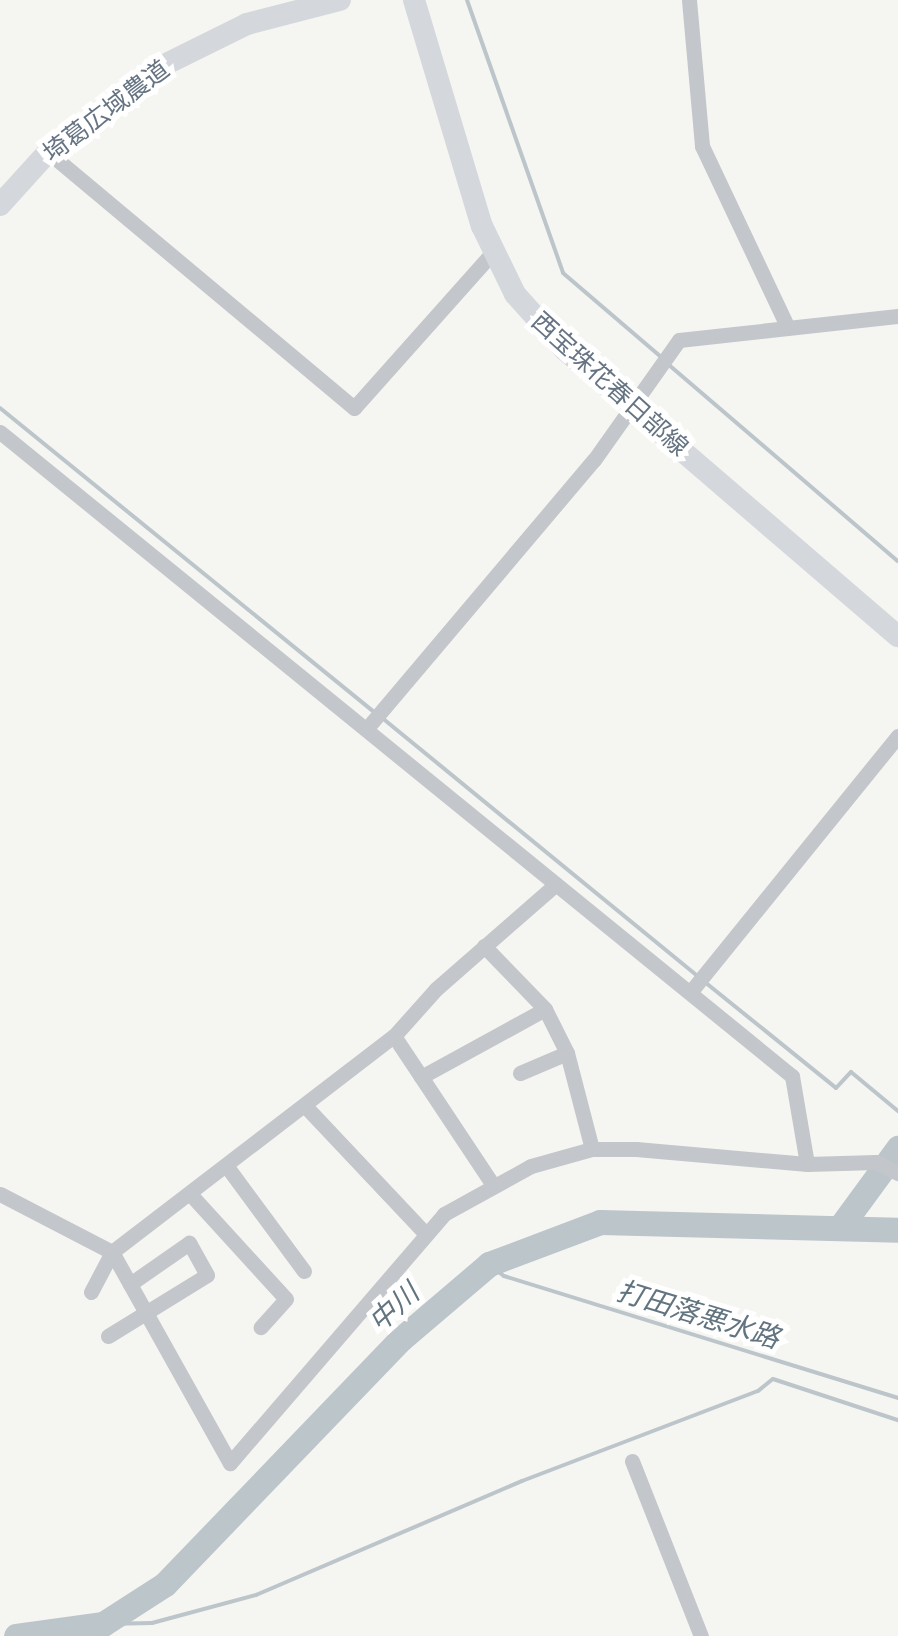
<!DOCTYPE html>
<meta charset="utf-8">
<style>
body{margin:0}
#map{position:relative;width:898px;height:1636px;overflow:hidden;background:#f5f5f2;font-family:Helvetica,"Noto Sans JP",sans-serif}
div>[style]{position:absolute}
.stream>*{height:4px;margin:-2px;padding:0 2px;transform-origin:2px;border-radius:2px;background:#bcc5ca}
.river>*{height:25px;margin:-12.5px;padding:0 12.5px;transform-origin:12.5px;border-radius:12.5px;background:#bcc5ca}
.street>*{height:15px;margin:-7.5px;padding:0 7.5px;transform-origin:7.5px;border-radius:7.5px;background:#c3c6ca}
.secondary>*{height:22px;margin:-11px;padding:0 11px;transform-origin:11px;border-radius:11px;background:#d4d8dc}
span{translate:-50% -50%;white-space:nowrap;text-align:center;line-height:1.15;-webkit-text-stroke:10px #fff;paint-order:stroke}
.street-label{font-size:25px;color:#657382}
.water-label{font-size:28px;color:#61747f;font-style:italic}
</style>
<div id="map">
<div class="stream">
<i style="left:467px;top:0;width:289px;rotate:70.6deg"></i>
<i style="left:563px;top:273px;width:130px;rotate:40.6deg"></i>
<i style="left:669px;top:365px;width:301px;rotate:40.6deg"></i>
<i style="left:0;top:408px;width:481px;rotate:39.1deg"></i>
<i style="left:381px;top:717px;width:411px;rotate:39.3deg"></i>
<i style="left:706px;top:983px;width:167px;rotate:38.9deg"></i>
<i style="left:836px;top:1088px;width:22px;rotate:-47deg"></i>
<i style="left:851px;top:1072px;width:61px;rotate:39.7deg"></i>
<i style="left:489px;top:1264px;width:19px;rotate:39deg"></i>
<i style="left:504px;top:1276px;width:412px;rotate:17.2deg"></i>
<i style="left:103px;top:1624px;width:49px;rotate:-1.2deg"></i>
<i style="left:152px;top:1623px;width:108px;rotate:-15.1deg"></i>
<i style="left:256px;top:1595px;width:289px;rotate:-23.2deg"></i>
<i style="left:522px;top:1481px;width:253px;rotate:-20.9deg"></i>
<i style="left:758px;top:1391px;width:19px;rotate:-39deg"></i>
<i style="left:773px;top:1379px;width:132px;rotate:18.2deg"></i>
</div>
<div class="river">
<i style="left:841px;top:1226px;width:97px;rotate:-53.8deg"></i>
<i style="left:16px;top:1636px;width:88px;rotate:-7.9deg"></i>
<i style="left:103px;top:1624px;width:74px;rotate:-32.8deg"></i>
<i style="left:165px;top:1584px;width:340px;rotate:-46.1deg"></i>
<i style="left:401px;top:1339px;width:116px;rotate:-40.4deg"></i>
<i style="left:489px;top:1264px;width:119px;rotate:-20.7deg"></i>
<i style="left:600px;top:1222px;width:298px;rotate:1.5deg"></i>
</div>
<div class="street">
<i style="left:689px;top:0;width:147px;rotate:84.9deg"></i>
<i style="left:702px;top:146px;width:201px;rotate:64.7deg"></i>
<i style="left:48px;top:152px;width:399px;rotate:39.9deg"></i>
<i style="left:354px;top:408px;width:208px;rotate:-48.3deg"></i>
<i style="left:0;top:432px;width:1021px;rotate:39.12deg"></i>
<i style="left:792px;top:1076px;width:89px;rotate:80.3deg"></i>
<i style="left:368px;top:727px;width:350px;rotate:-49.8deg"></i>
<i style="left:594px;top:460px;width:147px;rotate:-54.7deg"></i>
<i style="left:679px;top:340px;width:220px;rotate:-6.3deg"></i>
<i style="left:484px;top:946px;width:88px;rotate:45.9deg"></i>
<i style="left:545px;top:1009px;width:49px;rotate:63.4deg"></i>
<i style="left:567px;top:1053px;width:99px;rotate:75.4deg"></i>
<i style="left:692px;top:990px;width:327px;rotate:-51deg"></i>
<i style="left:394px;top:1036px;width:179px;rotate:56.4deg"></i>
<i style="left:520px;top:1073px;width:51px;rotate:-23.1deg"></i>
<i style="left:421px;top:1077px;width:141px;rotate:-28.7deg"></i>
<i style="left:307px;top:1108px;width:172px;rotate:46.7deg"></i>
<i style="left:228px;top:1168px;width:128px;rotate:53.6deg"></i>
<i style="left:0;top:1194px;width:126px;rotate:27.4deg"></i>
<i style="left:112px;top:1252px;width:242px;rotate:60.8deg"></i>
<i style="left:230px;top:1463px;width:328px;rotate:-49.3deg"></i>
<i style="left:444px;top:1214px;width:99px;rotate:-28.9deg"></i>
<i style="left:531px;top:1166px;width:63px;rotate:-15.6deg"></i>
<i style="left:592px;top:1149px;width:44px"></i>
<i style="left:636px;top:1149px;width:172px;rotate:5deg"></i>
<i style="left:807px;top:1164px;width:69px;rotate:-1.7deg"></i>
<i style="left:876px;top:1162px;width:25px;rotate:27deg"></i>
<i style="left:192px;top:1196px;width:139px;rotate:47.6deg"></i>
<i style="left:286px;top:1299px;width:38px;rotate:132deg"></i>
<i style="left:91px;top:1292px;width:45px;rotate:-62.3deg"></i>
<i style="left:112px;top:1252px;width:355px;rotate:-37.5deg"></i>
<i style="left:394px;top:1036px;width:63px;rotate:-48.2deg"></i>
<i style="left:436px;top:989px;width:159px;rotate:-41.2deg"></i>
<i style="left:108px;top:1336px;width:116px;rotate:-31.6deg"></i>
<i style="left:207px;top:1275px;width:37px;rotate:-119deg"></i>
<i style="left:189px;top:1243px;width:72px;rotate:145.2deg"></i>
<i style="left:632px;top:1461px;width:188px;rotate:68.5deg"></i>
</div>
<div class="secondary">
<i style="left:414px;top:0;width:236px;rotate:73.3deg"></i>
<i style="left:482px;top:226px;width:76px;rotate:64.1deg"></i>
<i style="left:515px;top:294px;width:75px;rotate:48.2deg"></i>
<i style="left:565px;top:350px;width:439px;rotate:40.7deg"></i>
<i style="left:0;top:205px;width:72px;rotate:-47.8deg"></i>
<i style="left:48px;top:152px;width:138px;rotate:-37.4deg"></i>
<i style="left:158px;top:68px;width:99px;rotate:-26.3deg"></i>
<i style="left:247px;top:24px;width:96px;rotate:-14.5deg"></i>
</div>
<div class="street-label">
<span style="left:106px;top:111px;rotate:-37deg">埼葛広域農道</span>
<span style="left:610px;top:384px;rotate:42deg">西宝珠花春日部線</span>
</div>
<div class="water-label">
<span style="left:394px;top:1308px;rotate:-42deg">中川</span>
<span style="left:698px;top:1315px;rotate:17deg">打田落悪水路</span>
</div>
</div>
